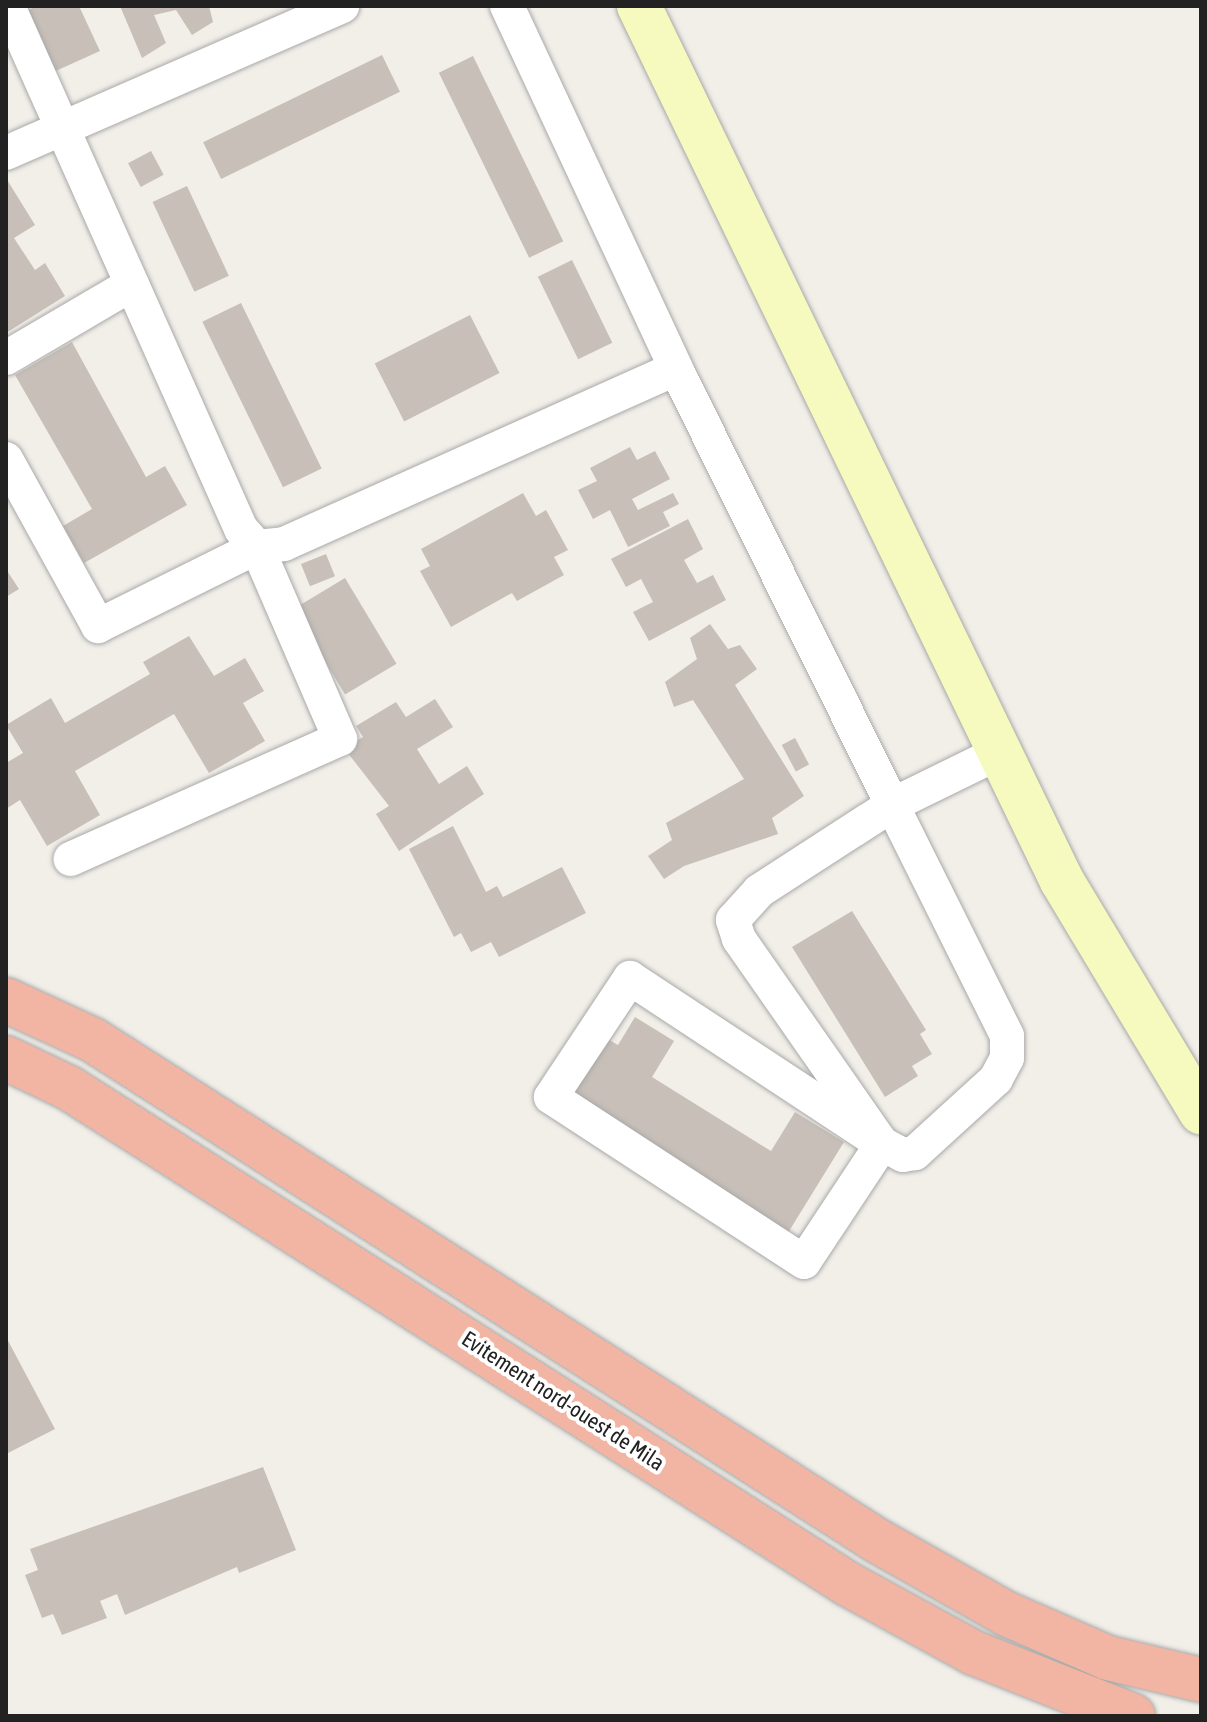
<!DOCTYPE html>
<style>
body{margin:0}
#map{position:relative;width:1207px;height:1722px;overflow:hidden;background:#f2efe9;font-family:"Asap Condensed",sans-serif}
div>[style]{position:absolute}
.building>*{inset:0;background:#c7bfb8;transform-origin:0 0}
.roads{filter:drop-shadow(0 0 2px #a9a9a9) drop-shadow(0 0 2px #a9a9a9)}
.minor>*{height:34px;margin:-17px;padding:0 17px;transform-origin:17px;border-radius:17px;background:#fff}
.secondary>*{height:44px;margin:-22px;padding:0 22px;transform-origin:22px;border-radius:22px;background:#f7fabf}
.trunk>*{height:44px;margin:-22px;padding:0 22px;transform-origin:22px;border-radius:22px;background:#f2b4a3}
span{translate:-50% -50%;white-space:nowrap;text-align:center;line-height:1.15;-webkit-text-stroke:8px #fff;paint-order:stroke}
.street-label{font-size:22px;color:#222}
.frame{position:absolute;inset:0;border:8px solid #222;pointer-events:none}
</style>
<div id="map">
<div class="building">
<i style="clip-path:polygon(37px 6px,79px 6px,100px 51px,49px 74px,22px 13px)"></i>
<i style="clip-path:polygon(120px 6px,209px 6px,213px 22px,192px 35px,176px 10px,154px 15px,166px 43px,142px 58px)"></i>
<i style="left:382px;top:55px;width:41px;height:199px;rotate:64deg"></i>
<i style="left:473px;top:56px;width:206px;height:38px;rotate:64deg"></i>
<i style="left:151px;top:151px;width:27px;height:26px;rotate:62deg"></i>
<i style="clip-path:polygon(6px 178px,35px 225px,14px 238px,35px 270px,45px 263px,65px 296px,6px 333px)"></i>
<i style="left:187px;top:186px;width:99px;height:38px;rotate:65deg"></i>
<i style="left:572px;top:260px;width:92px;height:38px;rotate:64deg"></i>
<i style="left:241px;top:303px;width:184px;height:43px;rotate:64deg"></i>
<i style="left:470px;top:315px;width:65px;height:107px;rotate:63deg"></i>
<i style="clip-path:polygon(72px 342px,146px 477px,165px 466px,187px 505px,84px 563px,63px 526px,92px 509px,15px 375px)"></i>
<i style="clip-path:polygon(630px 447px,637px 460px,655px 451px,670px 479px,632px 499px,638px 510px,673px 493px,679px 504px,663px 512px,670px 526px,628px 547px,610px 510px,593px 519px,578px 490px,597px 481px,590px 468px)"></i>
<i style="clip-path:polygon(523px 493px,536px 516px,546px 510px,568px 550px,554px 557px,564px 575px,517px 601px,512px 593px,451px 627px,420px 571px,430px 566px,421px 549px)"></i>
<i style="clip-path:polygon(688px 519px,703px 549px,684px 560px,697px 583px,713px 575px,726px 600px,649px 641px,633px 612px,653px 602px,641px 579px,626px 587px,611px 559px)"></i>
<i style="left:326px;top:554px;width:24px;height:27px;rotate:68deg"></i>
<i style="clip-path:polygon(6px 569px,19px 589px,6px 597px)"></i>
<i style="left:345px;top:578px;width:100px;height:60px;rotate:59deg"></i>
<i style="clip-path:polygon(710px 624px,728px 649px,740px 645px,757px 669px,735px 685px,804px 796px,772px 818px,778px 834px,684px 866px,664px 879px,648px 856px,672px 840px,666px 823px,744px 779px,693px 700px,674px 707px,665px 682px,697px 659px,690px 638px)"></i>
<i style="clip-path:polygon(189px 636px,214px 676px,245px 658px,264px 691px,243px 703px,265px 741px,209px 773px,174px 714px,75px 771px,100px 815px,47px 846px,20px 800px,6px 809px,6px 763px,23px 753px,6px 725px,51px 698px,65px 723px,150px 674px,143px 662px)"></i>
<i style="clip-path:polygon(435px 699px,453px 727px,417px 749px,439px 784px,467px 766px,484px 794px,399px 851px,376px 814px,389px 806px,344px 748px,363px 737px,356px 726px,396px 702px,406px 717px)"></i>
<i style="left:795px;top:738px;width:30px;height:15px;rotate:62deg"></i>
<i style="clip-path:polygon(453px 826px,486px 892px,497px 886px,503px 897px,562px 867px,586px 913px,499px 957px,491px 942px,471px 952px,461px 933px,454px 937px,409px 849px)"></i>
<i style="clip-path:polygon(852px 911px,926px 1030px,920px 1034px,932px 1054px,912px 1066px,918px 1076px,885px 1097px,792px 947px)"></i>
<i style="clip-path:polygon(635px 1017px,674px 1041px,652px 1077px,771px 1151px,795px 1112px,844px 1142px,786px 1236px,566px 1099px,604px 1037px,618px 1045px)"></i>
<i style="clip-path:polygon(6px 1337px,55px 1429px,6px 1454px)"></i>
<i style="clip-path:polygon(263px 1467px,296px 1550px,239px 1573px,237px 1567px,125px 1615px,117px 1594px,100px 1601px,107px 1618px,62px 1635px,53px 1614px,42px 1618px,25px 1575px,38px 1570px,30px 1549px)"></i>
</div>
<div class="roads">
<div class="minor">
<i style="left:8px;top:6px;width:573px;rotate:65.99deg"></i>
<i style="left:241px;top:529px;width:24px;rotate:48deg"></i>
<i style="left:257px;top:547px;width:27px;rotate:-6deg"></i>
<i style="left:284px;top:544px;width:429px;rotate:-24.1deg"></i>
<i style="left:507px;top:6px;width:400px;rotate:65deg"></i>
<i style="left:676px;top:369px;width:487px;rotate:63.6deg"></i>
<i style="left:892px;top:805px;width:258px;rotate:63.5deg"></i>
<i style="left:1007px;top:1036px;width:22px;rotate:90deg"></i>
<i style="left:1007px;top:1058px;width:24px;rotate:118deg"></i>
<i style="left:996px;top:1079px;width:110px;rotate:137.6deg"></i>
<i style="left:915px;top:1153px;width:12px;rotate:171deg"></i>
<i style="left:903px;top:1155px;width:24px;rotate:-152deg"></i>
<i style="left:882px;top:1144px;width:250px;rotate:-124.9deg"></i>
<i style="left:739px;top:939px;width:20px;rotate:-108deg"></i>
<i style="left:733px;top:920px;width:39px;rotate:-48deg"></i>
<i style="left:759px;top:891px;width:158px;rotate:-32.9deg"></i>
<i style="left:892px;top:805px;width:120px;rotate:-26.1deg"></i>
<i style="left:6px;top:153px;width:367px;rotate:-23.6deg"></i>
<i style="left:6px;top:358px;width:146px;rotate:-30.4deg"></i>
<i style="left:6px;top:459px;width:191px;rotate:61.1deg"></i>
<i style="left:98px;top:626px;width:178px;rotate:-26.4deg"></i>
<i style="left:257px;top:547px;width:209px;rotate:66.6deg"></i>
<i style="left:340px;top:739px;width:295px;rotate:156deg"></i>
<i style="left:630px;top:978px;width:302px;rotate:33.4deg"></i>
<i style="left:882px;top:1144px;width:141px;rotate:123.5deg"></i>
<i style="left:804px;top:1262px;width:302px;rotate:-146.9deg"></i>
<i style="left:551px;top:1097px;width:143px;rotate:-56.4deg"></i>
</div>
<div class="secondary">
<i style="left:639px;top:6px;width:972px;rotate:64.2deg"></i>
<i style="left:1062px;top:881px;width:270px;rotate:59deg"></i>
</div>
<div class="trunk">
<i style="left:6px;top:1000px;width:96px;rotate:24.7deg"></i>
<i style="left:93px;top:1040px;width:929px;rotate:32.56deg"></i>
<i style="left:876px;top:1540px;width:150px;rotate:29.5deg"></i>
<i style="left:1007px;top:1614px;width:110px;rotate:23.5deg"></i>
<i style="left:1108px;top:1658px;width:96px;rotate:13.3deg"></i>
<i style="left:6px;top:1058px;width:70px;rotate:25.5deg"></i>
<i style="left:69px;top:1088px;width:924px;rotate:32.49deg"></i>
<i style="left:848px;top:1584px;width:144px;rotate:28.7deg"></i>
<i style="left:974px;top:1653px;width:171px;rotate:21.6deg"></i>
</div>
</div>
<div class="street-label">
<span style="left:563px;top:1401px;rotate:33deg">Evitement nord-ouest de Mila</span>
</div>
<div class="frame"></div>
</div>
